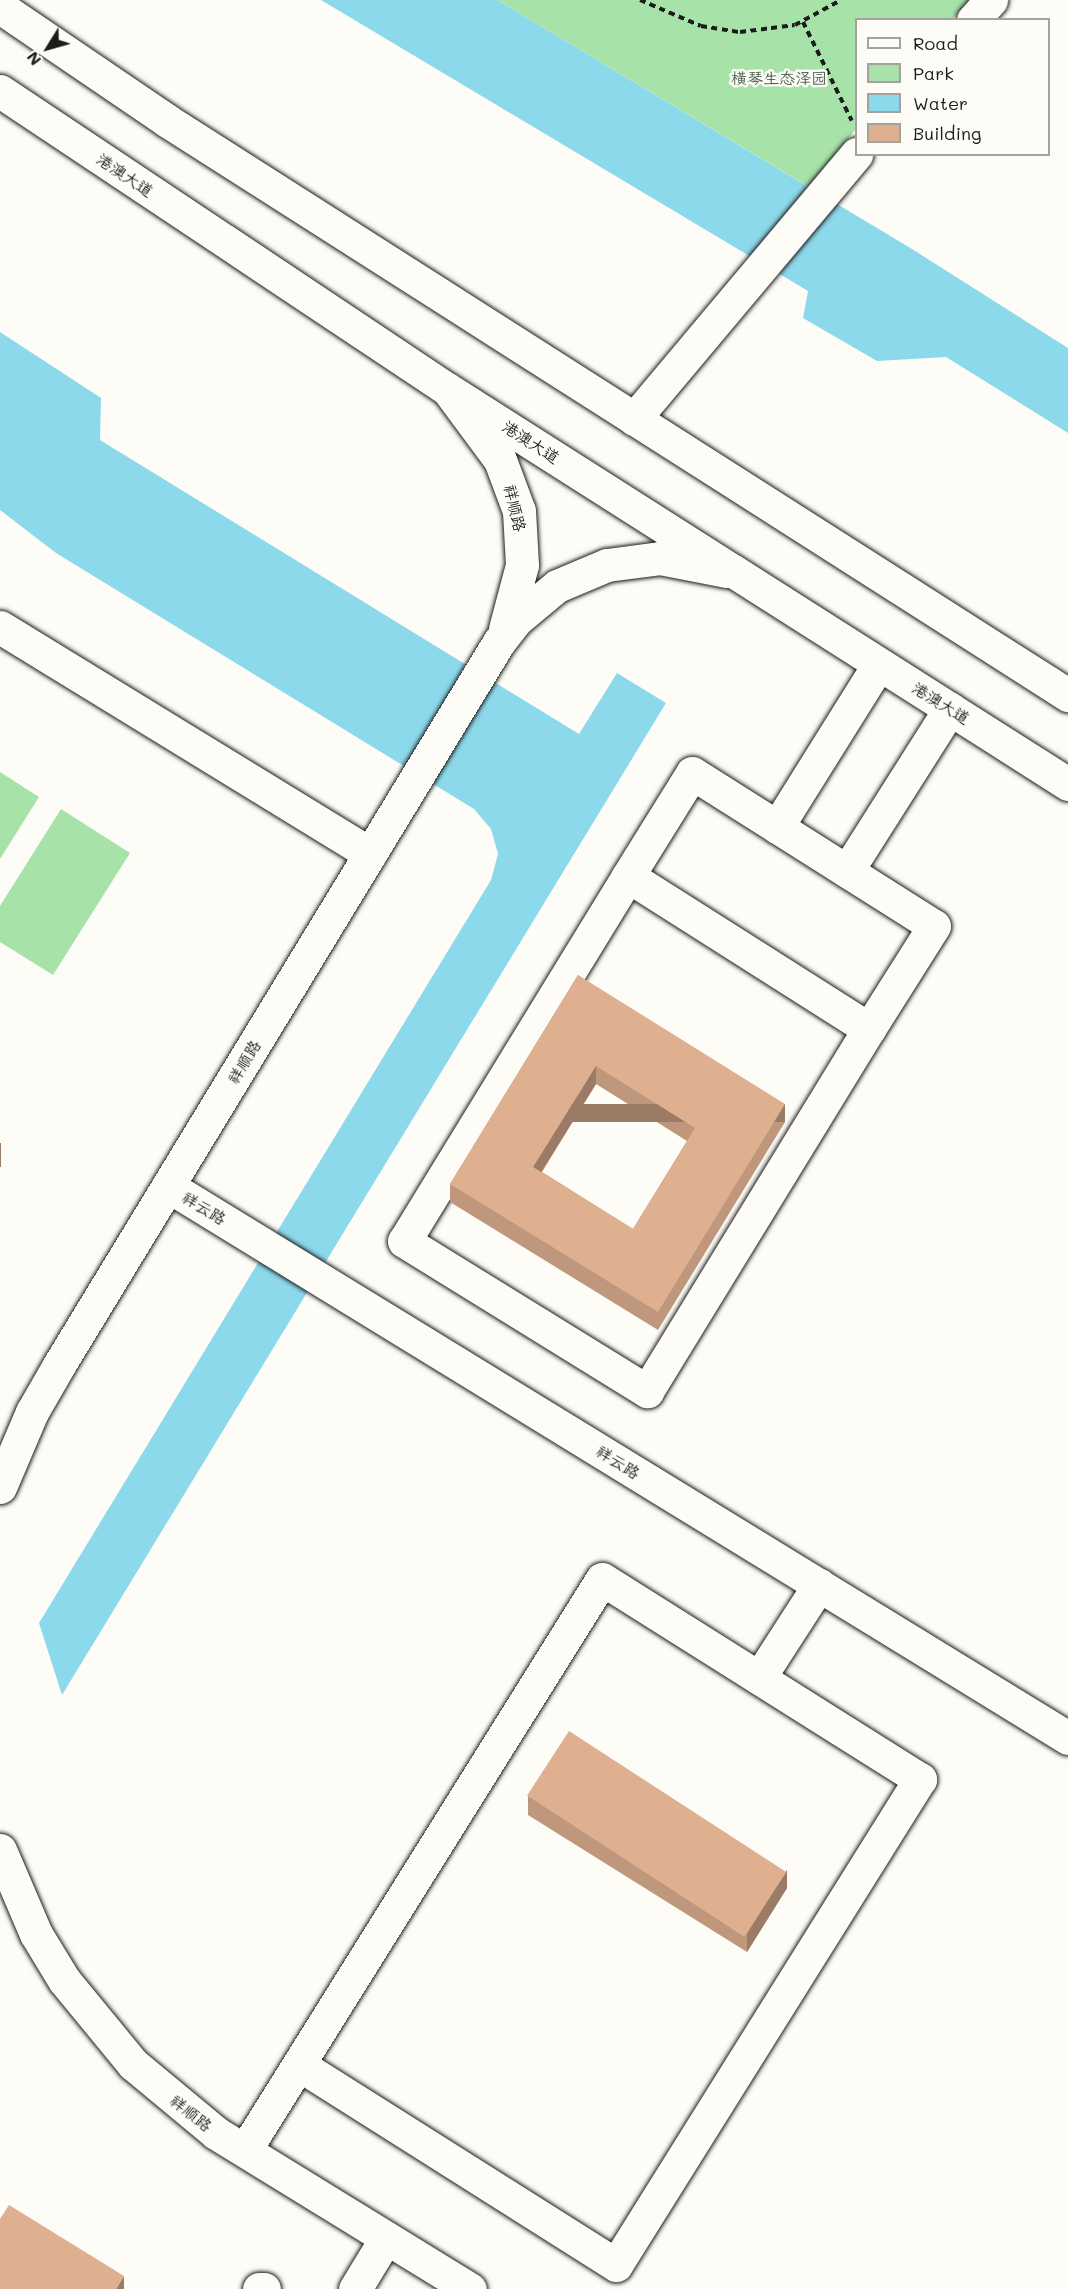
<!DOCTYPE html>
<meta charset="utf-8">
<style>
body{margin:0}
#map{position:relative;width:1068px;height:2289px;overflow:hidden;background:#fdfcf7;font-family:Mali,"LXGW WenKai TC",sans-serif}
div>[style]{position:absolute}
.green>*{inset:0;background:#a7e2a8}
.water>*{inset:0;background:#8dd9ec}
.path>*{height:4px;margin-top:-2px;transform-origin:0;background:repeating-linear-gradient(90deg,#1c1c1c 0 6px,transparent 0 10.5px)}
.roads{filter:drop-shadow(0 0 2px #1c1c1c) drop-shadow(0 0 2px #1c1c1c)}
.minor>*{height:33px;margin:-16.5px;padding:0 16.5px;transform-origin:16.5px;border-radius:16.5px;background:#fdfcf7}
.major>*{height:33px;margin:-16.5px;padding:0 16.5px;transform-origin:16.5px;border-radius:16.5px;background:#fdfcf7}
.wall>*{inset:0;background:#bf977c}
.shaded-wall>*{inset:0;background:#9b7b65;transform-origin:0 0}
.building>*{inset:0;background:#deb090;transform-origin:0 0}
span{translate:-50% -50%;white-space:nowrap;text-align:center;line-height:1.15;-webkit-text-stroke:5px #fdfcf7;paint-order:stroke}
.park-label{font-size:16px;color:#4d614d}
.street-label{font-size:16px;color:#1c1c1c}
.legend{position:absolute;left:855px;top:18px;width:195px;height:138px;box-sizing:border-box;background:#fdfcf7;border:2px solid #a3a29f;margin:0;padding:8px 10px;list-style:none;font-size:18px;color:#1c1c1c}
.legend li{display:flex;align-items:center;gap:12px;height:30px}
.legend b{width:30px;border:2px solid #a3a29f}
.north{position:absolute;left:18px;top:18px;width:60px;height:60px;-webkit-text-stroke:4px #fdfcf7;paint-order:stroke;rotate:233deg;font-size:16px;font-weight:700;line-height:24px;text-align:center;color:#1c1c1c}
.north::after{content:'';display:block;margin:auto;width:21px;height:27px;background:#1c1c1c;clip-path:polygon(50% 0,100% 100%,50% 72%,0 100%)}
</style>
<div id="map">
<div class="green">
<i style="clip-path:polygon(497px 0,970px 0,952px 19px,856px 20px,856px 129px,809px 187px)"></i>
<i style="clip-path:polygon(0 772px,39px 797px,0 859px)"></i>
<i style="clip-path:polygon(61px 809px,130px 853px,53px 975px,0 942px,0 906px)"></i>
</div>
<div class="water">
<i style="clip-path:polygon(321px 0,497px 0,912px 249px,1068px 348px,1068px 433px,946px 357px,877px 361px,803px 318px,808px 291px)"></i>
<i style="clip-path:polygon(0 332px,101px 398px,100px 440px,579px 734px,617px 673px,666px 703px,62px 1695px,39px 1623px,491px 880px,498px 854px,491px 829px,474px 809px,56px 553px,0 510px)"></i>
</div>
<div class="path">
<i style="left:640px;top:0;width:66px;rotate:23.1deg"></i>
<i style="left:701px;top:26px;width:39px;rotate:9deg"></i>
<i style="left:740px;top:32px;width:55px;rotate:-7.3deg"></i>
<i style="left:795px;top:25px;width:52px;rotate:-28.5deg"></i>
<i style="left:803px;top:22px;width:110px;rotate:63.7deg"></i>
</div>
<div class="roads">
<div class="minor">
<i style="left:973px;top:20px;width:27px;rotate:-48deg"></i>
<i style="left:451px;top:394px;width:82px;rotate:53.4deg"></i>
<i style="left:500px;top:460px;width:54px;rotate:69.6deg"></i>
<i style="left:519px;top:511px;width:54px;rotate:86.8deg"></i>
<i style="left:522px;top:565px;width:66px;rotate:104.9deg"></i>
<i style="left:634px;top:419px;width:346px;rotate:-50deg"></i>
<i style="left:0;top:627px;width:434px;rotate:31.5deg"></i>
<i style="left:692px;top:773px;width:286px;rotate:32.3deg"></i>
<i style="left:934px;top:926px;width:122px;rotate:122.3deg"></i>
<i style="left:869px;top:1029px;width:285px;rotate:-147.6deg"></i>
<i style="left:628px;top:876px;width:121px;rotate:-58.1deg"></i>
<i style="left:777px;top:827px;width:192px;rotate:-58deg"></i>
<i style="left:847px;top:871px;width:192px;rotate:-57.6deg"></i>
<i style="left:628px;top:876px;width:428px;rotate:121.5deg"></i>
<i style="left:404px;top:1241px;width:286px;rotate:31.7deg"></i>
<i style="left:647px;top:1391px;width:425px;rotate:-58.5deg"></i>
<i style="left:168px;top:1186px;width:1056px;rotate:31.52deg"></i>
<i style="left:0;top:1487px;width:82px;rotate:-66.9deg"></i>
<i style="left:32px;top:1412px;width:54px;rotate:-60.1deg"></i>
<i style="left:59px;top:1365px;width:846px;rotate:-58.68deg"></i>
<i style="left:499px;top:642px;width:28px;rotate:-52deg"></i>
<i style="left:516px;top:620px;width:53px;rotate:-39.7deg"></i>
<i style="left:557px;top:586px;width:54px;rotate:-22.8deg"></i>
<i style="left:607px;top:565px;width:53px;rotate:-7.5deg"></i>
<i style="left:660px;top:558px;width:68px;rotate:11deg"></i>
<i style="left:759px;top:1678px;width:111px;rotate:-57.2deg"></i>
<i style="left:0;top:1850px;width:91px;rotate:66.8deg"></i>
<i style="left:36px;top:1934px;width:54px;rotate:58.7deg"></i>
<i style="left:64px;top:1980px;width:109px;rotate:50.6deg"></i>
<i style="left:133px;top:2064px;width:108px;rotate:39.7deg"></i>
<i style="left:216px;top:2133px;width:298px;rotate:31.6deg"></i>
<i style="left:245px;top:2150px;width:673px;rotate:-57.99deg"></i>
<i style="left:602px;top:1579px;width:376px;rotate:32.2deg"></i>
<i style="left:920px;top:1779px;width:573px;rotate:122.03deg"></i>
<i style="left:616px;top:2265px;width:374px;rotate:-147.7deg"></i>
<i style="left:259px;top:2289px;width:5px"></i>
<i style="left:355px;top:2289px;width:60px;rotate:-58.7deg"></i>
</div>
<div class="major">
<i style="left:0;top:7px;width:201px;rotate:34.2deg"></i>
<i style="left:166px;top:120px;width:1070px;rotate:32.52deg"></i>
<i style="left:0;top:91px;width:537px;rotate:33.69deg"></i>
<i style="left:447px;top:389px;width:736px;rotate:32.46deg"></i>
</div>
</div>
<div class="wall">
<i style="clip-path:polygon(evenodd,578px 975px,785px 1122px,658px 1330px,450px 1202px,450px 1184px,578px 975px,596px 1084px,687px 1141px,633px 1229px,542px 1172px,596px 1084px)"></i>
<i style="clip-path:polygon(528px 1796px,787px 1888px,747px 1952px,528px 1815px)"></i>
</div>
<div class="shaded-wall">
<i style="clip-path:polygon(596px 1066px,596px 1084px,533px 1185px,533px 1167px)"></i>
<i style="left:785px;top:1104px;width:18px;height:244px;rotate:90deg"></i>
<i style="left:1px;top:1143px;width:24px;height:1px;rotate:90deg"></i>
<i style="clip-path:polygon(787px 1870px,787px 1888px,747px 1952px,747px 1934px)"></i>
<i style="clip-path:polygon(124px 2276px,124px 2289px,116px 2289px)"></i>
</div>
<div class="building">
<i style="clip-path:polygon(evenodd,578px 975px,785px 1104px,658px 1312px,450px 1184px,578px 975px,596px 1066px,695px 1128px,633px 1229px,533px 1167px,596px 1066px)"></i>
<i style="left:569px;top:1731px;width:259px;height:77px;rotate:33deg"></i>
<i style="clip-path:polygon(9px 2205px,124px 2276px,116px 2289px,0 2289px,0 2219px)"></i>
</div>
<div class="park-label">
<span style="left:779px;top:78px">横琴生态泽园</span>
</div>
<div class="street-label">
<span style="left:125px;top:175px;rotate:34deg">港澳大道</span>
<span style="left:531px;top:442px;rotate:33deg">港澳大道</span>
<span style="left:515px;top:508px;rotate:77deg">祥顺路</span>
<span style="left:941px;top:703px;rotate:32deg">港澳大道</span>
<span style="left:244px;top:1062px;rotate:-59deg">祥顺路</span>
<span style="left:204px;top:1208px;rotate:31deg">祥云路</span>
<span style="left:618px;top:1462px;rotate:32deg">祥云路</span>
<span style="left:191px;top:2113px;rotate:38deg">祥顺路</span>
</div>
<ul class="legend">
<li><b style="height:8px;background:#fdfcf7"></b>Road</li>
<li><b style="height:16px;background:#a7e2a8"></b>Park</li>
<li><b style="height:16px;background:#8dd9ec"></b>Water</li>
<li><b style="height:16px;background:#deb090"></b>Building</li>
</ul>
<div class="north">N</div>
</div>
